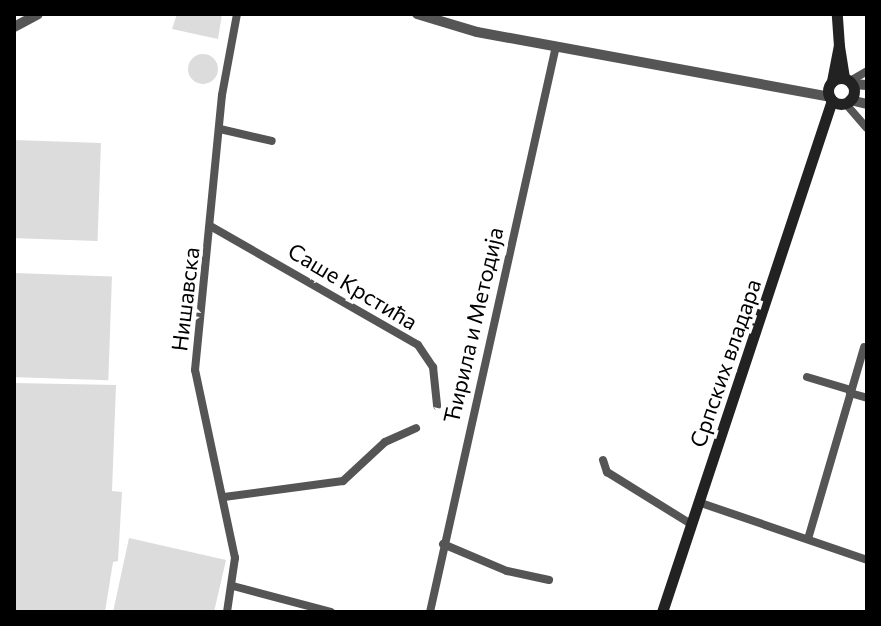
<!DOCTYPE html>
<meta charset="utf-8">
<style>
body{margin:0}
#map{position:relative;width:881px;height:626px;overflow:hidden;background:#fff;font-family:Commissioner,sans-serif}
div>[style]{position:absolute}
.green>*{inset:0;background:#dcdcdc;transform-origin:0 0}
.round{border-radius:50%}
.minor>*{height:8px;margin:-4px;padding:0 4px;transform-origin:4px;border-radius:4px;background:#555}
.tertiary>*{height:10px;margin:-5px;padding:0 5px;transform-origin:5px;border-radius:5px;background:#555}
.secondary>*{height:11px;margin:-5.5px;padding:0 5.5px;transform-origin:5.5px;border-radius:5.5px;background:#222}
.secondary>.ring{margin:-5.5px;padding:0;box-sizing:content-box;background:none;border:11px solid #222;border-radius:50%}
span{translate:-50% -50%;white-space:nowrap;text-align:center;line-height:1.15;-webkit-text-stroke:7px #fff;paint-order:stroke}
.street-label{font-size:22px;color:#000}
.frame{position:absolute;inset:0;border:16px solid #000;pointer-events:none}
</style>
<div id="map">
<div class="green">
<i style="clip-path:polygon(177px 14px,222px 14px,218px 39px,172px 29px)"></i>
<i class="round" style="left:188px;top:54px;width:30px;height:30px"></i>
<i style="left:14px;top:140px;width:87px;height:98px;rotate:2deg"></i>
<i style="left:14px;top:273px;width:98px;height:104px;rotate:2deg"></i>
<i style="clip-path:polygon(14px 383px,116px 385px,112px 491px,122px 492px,118px 561px,113px 562px,105px 612px,14px 612px)"></i>
<i style="clip-path:polygon(129px 538px,226px 560px,214px 612px,113px 612px)"></i>
</div>
<div class="minor">
<i style="left:850px;top:81px;width:20px;rotate:-30deg"></i>
<i style="left:845px;top:103px;width:33px;rotate:49deg"></i>
<i style="left:220px;top:129px;width:53px;rotate:13deg"></i>
<i style="left:212px;top:227px;width:237px;rotate:29.8deg"></i>
<i style="left:418px;top:345px;width:27px;rotate:56deg"></i>
<i style="left:433px;top:367px;width:39px;rotate:84deg"></i>
<i style="left:807px;top:377px;width:46px;rotate:16.5deg"></i>
<i style="left:850px;top:393px;width:18px;rotate:16deg"></i>
<i style="left:603px;top:460px;width:13px;rotate:72deg"></i>
<i style="left:607px;top:472px;width:99px;rotate:31.8deg"></i>
<i style="left:224px;top:497px;width:120px;rotate:-7.7deg"></i>
<i style="left:343px;top:481px;width:57px;rotate:-42.9deg"></i>
<i style="left:385px;top:442px;width:34px;rotate:-24deg"></i>
<i style="left:698px;top:502px;width:179px;rotate:18.9deg"></i>
<i style="left:808px;top:539px;width:200px;rotate:-73.7deg"></i>
<i style="left:443px;top:544px;width:69px;rotate:22.9deg"></i>
<i style="left:507px;top:571px;width:43px;rotate:12.1deg"></i>
<i style="left:233px;top:586px;width:101px;rotate:14.9deg"></i>
<i style="left:227px;top:612px;width:55px;rotate:-81.6deg"></i>
<i style="left:235px;top:558px;width:192px;rotate:-102deg"></i>
<i style="left:195px;top:370px;width:276px;rotate:-84.4deg"></i>
<i style="left:222px;top:95px;width:82px;rotate:-79.5deg"></i>
<i style="left:430px;top:612px;width:580px;rotate:-77.45deg"></i>
</div>
<div class="tertiary">
<i style="left:417px;top:14px;width:63px;rotate:16.7deg"></i>
<i style="left:477px;top:32px;width:359px;rotate:10.4deg"></i>
<i style="left:14px;top:27px;width:27px;rotate:-28deg"></i>
<i style="left:852px;top:84px;width:15px;rotate:4deg"></i>
<i style="left:850px;top:100px;width:17px;rotate:13deg"></i>
</div>
<div class="secondary">
<i style="left:839px;top:46px;width:32px;rotate:81deg"></i>
<i class="ring" style="left:828px;top:78px;width:15px;height:15px"></i>
<i style="left:832px;top:81px;width:36px;rotate:-79deg"></i>
<i style="left:839px;top:46px;width:32px;rotate:-94deg"></i>
<i style="left:662px;top:612px;width:539px;rotate:-71.63deg"></i>
</div>
<div class="street-label">
<span style="left:353px;top:286px;rotate:31deg">Саше Крстића</span>
<span style="left:185px;top:299px;rotate:-83deg">Нишавска</span>
<span style="left:473px;top:325px;rotate:-77deg">Ћирила и Методија</span>
<span style="left:725px;top:363px;rotate:-71deg">Српских владара</span>
</div>
<div class="frame"></div>
</div>
